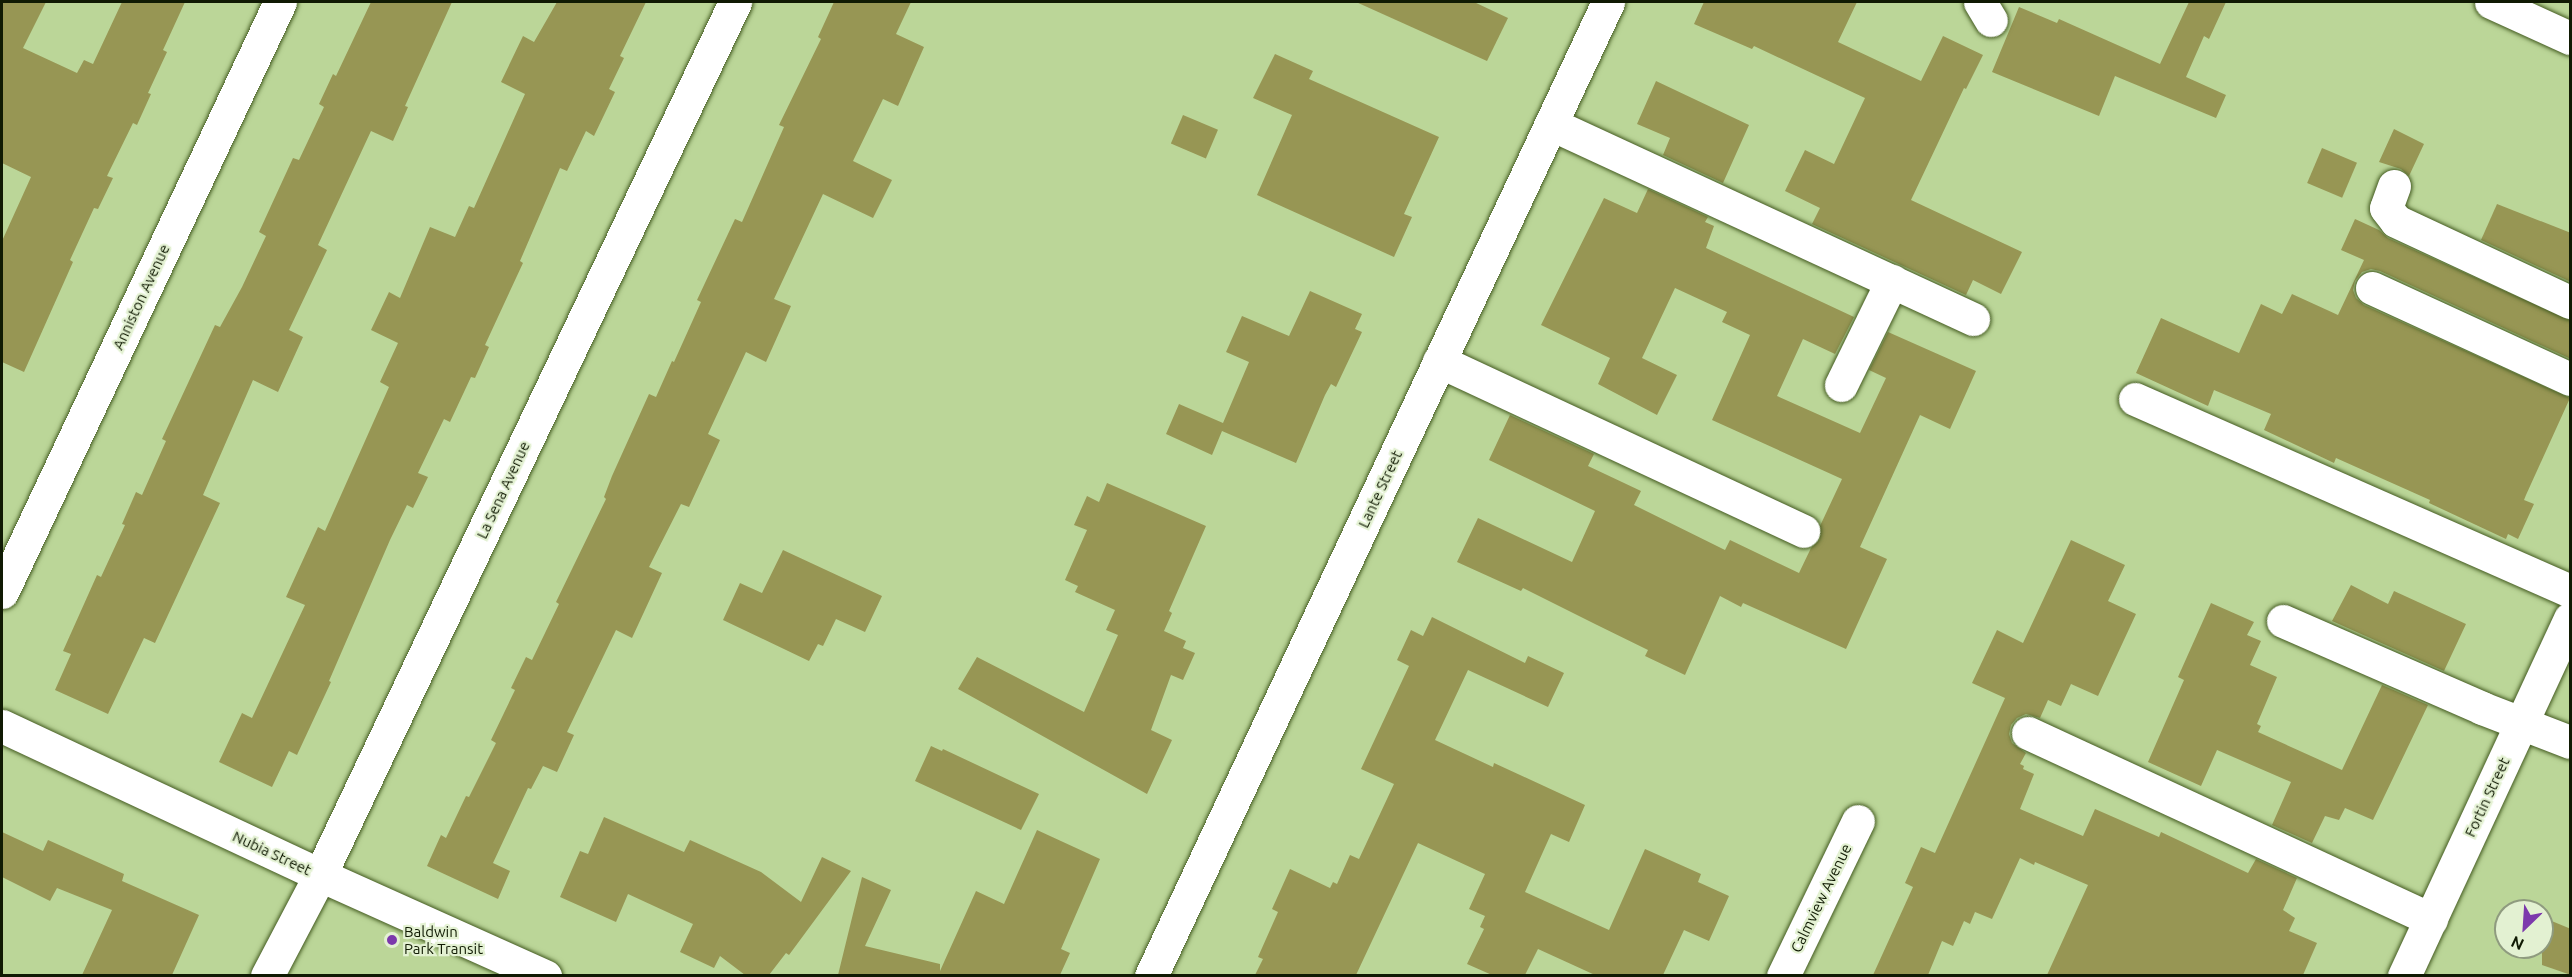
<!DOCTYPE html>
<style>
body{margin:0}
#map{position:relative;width:2572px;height:977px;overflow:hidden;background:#bbd698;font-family:Ubuntu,sans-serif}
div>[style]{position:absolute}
.building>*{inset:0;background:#979654;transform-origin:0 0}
.roads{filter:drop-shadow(0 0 2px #445b21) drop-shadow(0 0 2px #445b21)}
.minor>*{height:33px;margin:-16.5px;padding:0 16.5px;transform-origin:16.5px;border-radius:16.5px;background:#fff}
.dots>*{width:16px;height:16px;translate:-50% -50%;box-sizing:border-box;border:3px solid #e3f1d2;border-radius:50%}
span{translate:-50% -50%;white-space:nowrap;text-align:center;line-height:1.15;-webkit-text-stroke:4.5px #e3f1d2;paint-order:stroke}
.street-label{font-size:15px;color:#101a03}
.poi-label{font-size:15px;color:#101a03}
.left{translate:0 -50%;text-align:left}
.frame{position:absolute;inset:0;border:3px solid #101a03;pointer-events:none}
.north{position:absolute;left:2494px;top:899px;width:60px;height:60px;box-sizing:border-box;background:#e3f1d2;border:2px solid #8f9b7f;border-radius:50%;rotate:205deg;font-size:16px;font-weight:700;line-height:24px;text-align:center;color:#101a03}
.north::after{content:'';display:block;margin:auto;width:21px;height:27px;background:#7c39ac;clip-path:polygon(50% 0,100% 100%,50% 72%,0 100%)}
</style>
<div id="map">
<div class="building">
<i style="clip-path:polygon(2px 2px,46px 2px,23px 48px,77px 73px,84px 60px,93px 64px,122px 2px,185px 2px,163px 50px,167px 52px,148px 93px,151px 94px,137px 125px,133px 123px,107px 176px,113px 178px,98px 209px,94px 208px,70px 260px,73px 262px,24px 372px,2px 362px,2px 241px,31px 177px,2px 163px)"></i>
<i style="clip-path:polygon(371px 2px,452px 2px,405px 106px,408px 107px,393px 141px,371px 131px,318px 245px,327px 250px,289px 330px,303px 337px,278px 392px,253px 380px,203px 495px,220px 503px,155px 643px,144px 638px,108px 714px,55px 690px,71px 654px,63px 651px,97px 575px,101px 577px,125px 525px,122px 524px,136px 492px,142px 495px,166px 441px,162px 439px,215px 325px,220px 327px,242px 287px,266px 236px,259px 232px,293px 158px,299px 160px,324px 107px,319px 104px,333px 74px,336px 76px)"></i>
<i style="clip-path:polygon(557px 2px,646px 2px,620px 56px,624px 58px,609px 89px,615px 92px,594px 136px,586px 131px,567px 171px,560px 168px,520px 261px,523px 263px,485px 345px,489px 347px,475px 378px,471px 377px,450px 422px,444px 419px,418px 473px,428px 477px,413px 508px,407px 505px,390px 540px,329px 681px,331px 682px,297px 755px,289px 751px,272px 787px,219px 762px,242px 713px,252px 718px,305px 605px,286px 597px,318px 527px,325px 531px,389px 387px,380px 382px,398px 343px,371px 330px,389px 292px,400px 298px,430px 227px,455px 237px,469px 206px,474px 208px,525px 94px,501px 82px,523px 36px,534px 42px)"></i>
<i style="clip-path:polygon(834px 2px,911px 2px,896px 34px,924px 47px,898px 106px,883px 99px,853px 161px,892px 180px,873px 218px,823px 194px,774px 299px,791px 306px,766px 362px,746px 352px,708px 434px,720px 440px,689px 507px,681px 504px,649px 567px,662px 573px,632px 638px,616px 630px,567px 732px,574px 735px,557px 772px,543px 766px,531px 789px,528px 788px,493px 863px,510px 871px,498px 899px,427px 866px,441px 835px,446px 838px,466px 796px,469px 797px,496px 743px,491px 740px,515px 690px,511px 688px,526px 657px,532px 660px,559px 604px,556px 602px,606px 499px,604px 497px,612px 476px,649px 394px,656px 397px,672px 361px,674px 362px,701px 302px,697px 300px,735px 219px,742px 222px,784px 127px,779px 125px,821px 39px,818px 37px)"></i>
<i style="clip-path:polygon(1356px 2px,1474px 2px,1508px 18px,1487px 61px)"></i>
<i style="clip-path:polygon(1704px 2px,1857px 2px,1838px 42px,1921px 81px,1943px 36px,1983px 55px,1966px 89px,1964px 88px,1911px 200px,2022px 252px,2001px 294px,1973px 280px,1966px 295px,1812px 224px,1820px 208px,1785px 191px,1805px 150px,1834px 164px,1865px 98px,1754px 46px,1752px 49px,1694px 24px)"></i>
<i style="clip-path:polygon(2189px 2px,2226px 2px,2209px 39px,2204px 36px,2186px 77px,2226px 95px,2216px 118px,2115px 76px,2099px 116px,1992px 72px,2019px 7px,2057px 23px,2059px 19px,2160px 64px)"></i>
<i style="clip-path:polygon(1275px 54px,1313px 71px,1309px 79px,1439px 137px,1404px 214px,1412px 217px,1394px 257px,1257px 195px,1292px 115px,1253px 98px)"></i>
<i style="clip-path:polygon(1656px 81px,1749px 125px,1723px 183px,1663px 155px,1670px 138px,1637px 124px)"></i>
<i style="left:1183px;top:115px;width:38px;height:31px;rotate:23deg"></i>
<i style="clip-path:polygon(2394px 129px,2424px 144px,2409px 176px,2401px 169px,2379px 162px)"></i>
<i style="left:2322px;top:148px;width:38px;height:38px;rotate:23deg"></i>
<i style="clip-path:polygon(1648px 189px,1708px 217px,1705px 222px,1714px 226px,1706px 248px,1854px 317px,1835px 354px,1803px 339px,1777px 396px,1860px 433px,1886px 378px,1869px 370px,1888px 332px,1976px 371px,1950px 429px,1920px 415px,1860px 547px,1887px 559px,1846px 649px,1743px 603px,1741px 607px,1720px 596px,1685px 675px,1645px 656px,1648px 650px,1595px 624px,1523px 588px,1521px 591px,1457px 562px,1478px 518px,1572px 562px,1595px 511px,1489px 460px,1510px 415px,1594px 454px,1588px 466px,1641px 491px,1634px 505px,1725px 550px,1730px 540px,1799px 573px,1811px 548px,1820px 539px,1820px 526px,1842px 479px,1712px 420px,1750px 335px,1722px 322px,1727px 312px,1675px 288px,1642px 358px,1677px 375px,1657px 415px,1598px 384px,1610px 358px,1541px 325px,1604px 198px,1637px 213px)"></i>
<i style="clip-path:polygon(2497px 204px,2571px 233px,2571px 282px,2481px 240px)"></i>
<i style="clip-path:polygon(2355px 219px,2379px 230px,2388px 238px,2571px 321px,2571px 359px,2380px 271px,2371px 269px,2362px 272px,2355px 281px,2353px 290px,2356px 298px,2364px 305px,2570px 398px,2526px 495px,2524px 500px,2534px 504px,2518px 539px,2508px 534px,2506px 539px,2429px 503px,2430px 500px,2336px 458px,2334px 463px,2264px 430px,2271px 414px,2214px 390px,2208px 406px,2136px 373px,2161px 318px,2239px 353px,2261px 304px,2282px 314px,2292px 294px,2338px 315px,2364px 260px,2341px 250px)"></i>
<i style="clip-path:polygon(1310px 291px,1362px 314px,1355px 329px,1362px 332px,1336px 387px,1331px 384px,1325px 395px,1296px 463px,1222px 431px,1212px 455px,1166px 434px,1179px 404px,1223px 423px,1249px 362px,1226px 352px,1242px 316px,1289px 336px)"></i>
<i style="clip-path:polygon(1107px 483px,1206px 526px,1169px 611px,1172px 613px,1164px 631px,1186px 641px,1183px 648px,1195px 653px,1183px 680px,1171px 675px,1151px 730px,1172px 740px,1147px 794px,958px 689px,977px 657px,1084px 712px,1118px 635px,1106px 630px,1115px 610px,1075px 592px,1078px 586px,1065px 580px,1087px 530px,1074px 525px,1087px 496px,1099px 502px)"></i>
<i style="clip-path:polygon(2071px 540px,2125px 565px,2108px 601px,2136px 614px,2098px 696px,2071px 684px,2061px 706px,2048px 700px,2040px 718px,2026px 714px,2017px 718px,2011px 725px,2009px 734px,2012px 743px,2026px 753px,2020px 764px,2024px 766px,2023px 769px,2034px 774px,2020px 809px,2083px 836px,2095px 809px,2159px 837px,2161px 832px,2248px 873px,2256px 859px,2297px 878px,2283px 910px,2295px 918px,2289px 931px,2317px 943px,2303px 975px,2047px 975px,2088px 885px,2035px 862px,2034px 865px,2020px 858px,1992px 919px,1975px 912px,1970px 924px,1964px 921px,1953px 946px,1942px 941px,1928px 975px,1873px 975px,1913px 887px,1905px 883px,1921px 847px,1935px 853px,2005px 698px,1972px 683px,1997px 630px,2023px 643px)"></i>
<i style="clip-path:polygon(783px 550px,882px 596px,865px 632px,836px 619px,823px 646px,818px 644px,809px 661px,723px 620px,740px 583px,762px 593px)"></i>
<i style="clip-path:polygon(2351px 585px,2388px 604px,2394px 591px,2466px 624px,2444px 671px,2332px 621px)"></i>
<i style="clip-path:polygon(2211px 603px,2254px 622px,2247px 635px,2261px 641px,2250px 665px,2277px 677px,2257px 724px,2261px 726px,2258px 732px,2342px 770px,2382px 685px,2428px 705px,2373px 820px,2345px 808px,2339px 820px,2325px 816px,2312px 843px,2272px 825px,2291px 782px,2217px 750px,2201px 786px,2148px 762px,2184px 680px,2178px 677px)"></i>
<i style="clip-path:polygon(1432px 617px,1525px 663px,1528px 656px,1564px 673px,1548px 707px,1468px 670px,1435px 740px,1493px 767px,1494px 763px,1585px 805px,1569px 842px,1551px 834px,1525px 892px,1609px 930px,1645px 849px,1701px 874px,1698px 882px,1729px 896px,1709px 941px,1684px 930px,1663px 975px,1595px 975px,1538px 949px,1525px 975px,1492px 975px,1467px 964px,1484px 929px,1480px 927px,1485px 916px,1469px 909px,1485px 874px,1418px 843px,1356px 975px,1255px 975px,1263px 959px,1258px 957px,1278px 912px,1272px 909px,1290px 869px,1330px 888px,1333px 882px,1337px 884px,1350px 855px,1359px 859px,1394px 784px,1361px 769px,1409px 666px,1397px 660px,1411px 630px,1423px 636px)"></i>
<i style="clip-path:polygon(931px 746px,942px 751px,943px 749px,1039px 794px,1021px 830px,915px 781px)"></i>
<i style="clip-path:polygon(604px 817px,684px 852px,690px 840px,761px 872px,801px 902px,822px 857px,851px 871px,789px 955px,786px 953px,769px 975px,745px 975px,720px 956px,714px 968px,680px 952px,693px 924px,628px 894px,616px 922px,560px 897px,580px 851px,588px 854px)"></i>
<i style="clip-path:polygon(1037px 830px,1100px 859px,1061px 949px,1070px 953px,1060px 975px,838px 975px,862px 877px,891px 890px,865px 946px,940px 964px,940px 971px,976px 891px,1004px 904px)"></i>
<i style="clip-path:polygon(2px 832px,43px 851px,48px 840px,124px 874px,122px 881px,199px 915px,172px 975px,82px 975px,112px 910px,57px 888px,50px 901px,2px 877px)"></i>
<i style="clip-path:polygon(2542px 917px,2571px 929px,2571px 975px,2542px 965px)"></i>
</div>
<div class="roads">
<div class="minor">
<i style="left:1980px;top:2px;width:21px;rotate:59deg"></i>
<i style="left:2491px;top:2px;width:87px;rotate:24.5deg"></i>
<i style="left:1551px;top:124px;width:465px;rotate:24.8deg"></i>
<i style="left:2394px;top:186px;width:23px;rotate:110deg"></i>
<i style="left:2386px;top:208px;width:16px;rotate:52deg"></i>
<i style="left:2396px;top:221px;width:192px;rotate:25deg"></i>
<i style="left:2372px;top:288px;width:218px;rotate:24.7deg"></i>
<i style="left:1439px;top:361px;width:402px;rotate:25deg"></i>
<i style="left:1841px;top:385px;width:116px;rotate:-63.9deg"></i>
<i style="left:2135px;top:399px;width:475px;rotate:23.8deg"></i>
<i style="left:2px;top:592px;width:652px;rotate:-64.77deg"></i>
<i style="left:2283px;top:621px;width:217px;rotate:23.6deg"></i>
<i style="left:2482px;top:708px;width:94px;rotate:21.1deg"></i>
<i style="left:2px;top:726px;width:351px;rotate:25.1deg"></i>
<i style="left:320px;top:875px;width:247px;rotate:24.2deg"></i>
<i style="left:2028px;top:733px;width:444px;rotate:24.8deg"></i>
<i style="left:267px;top:976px;width:114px;rotate:-62.3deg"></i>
<i style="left:320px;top:875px;width:967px;rotate:-64.57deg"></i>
<i style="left:1151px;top:976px;width:1076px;rotate:-64.86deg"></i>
<i style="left:1783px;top:976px;width:172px;rotate:-64.2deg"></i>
<i style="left:2404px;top:976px;width:394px;rotate:-65.1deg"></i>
</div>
</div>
<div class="dots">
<i style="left:392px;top:940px;background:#7c39ac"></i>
</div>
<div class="street-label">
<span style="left:141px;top:297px;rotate:-65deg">Anniston Avenue</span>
<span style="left:1380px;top:489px;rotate:-65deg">Lante Street</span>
<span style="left:503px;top:490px;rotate:-65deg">La Sena Avenue</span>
<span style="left:2487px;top:797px;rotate:-65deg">Fortin Street</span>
<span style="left:272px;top:853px;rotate:25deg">Nubia Street</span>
<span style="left:1821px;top:898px;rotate:-64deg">Calmview Avenue</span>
</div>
<div class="poi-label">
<span class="left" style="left:404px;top:940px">Baldwin<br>Park Transit</span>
</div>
<div class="frame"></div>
<div class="north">N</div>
</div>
